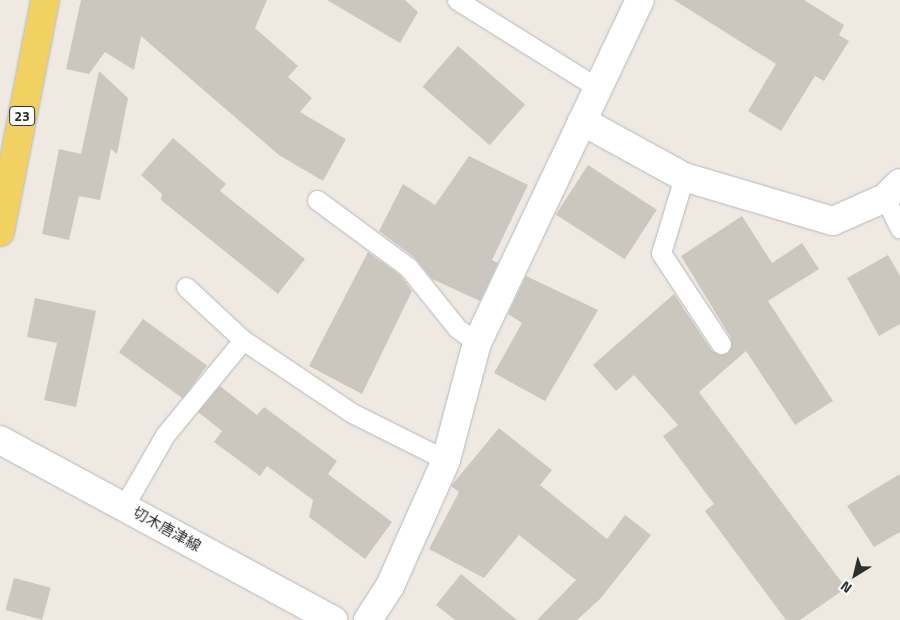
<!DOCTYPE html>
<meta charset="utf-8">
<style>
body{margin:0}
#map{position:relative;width:900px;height:620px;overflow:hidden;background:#efe9e1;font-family:"Titillium Web","Noto Sans JP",sans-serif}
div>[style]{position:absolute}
.building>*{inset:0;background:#cbc7bf;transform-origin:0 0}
.roads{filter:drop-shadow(0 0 1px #b4b7c1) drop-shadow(0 0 1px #b4b7c1)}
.lane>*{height:19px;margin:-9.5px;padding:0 9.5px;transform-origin:9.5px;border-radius:9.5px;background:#fff}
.street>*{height:28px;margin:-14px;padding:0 14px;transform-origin:14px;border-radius:14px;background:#fff}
.secondary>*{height:28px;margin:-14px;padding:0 14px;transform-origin:14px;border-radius:14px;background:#fff}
.primary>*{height:28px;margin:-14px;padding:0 14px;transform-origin:14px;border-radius:14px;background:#f2d163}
span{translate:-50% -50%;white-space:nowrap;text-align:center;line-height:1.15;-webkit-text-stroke:4px #fff;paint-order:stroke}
.shield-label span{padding:1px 4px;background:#fff;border:1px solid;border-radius:4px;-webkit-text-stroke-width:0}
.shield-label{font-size:14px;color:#2e2e2e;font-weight:700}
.street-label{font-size:15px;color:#2e2e2e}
.north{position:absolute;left:830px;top:550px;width:50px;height:50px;-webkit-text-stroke:4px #fff;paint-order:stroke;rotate:216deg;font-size:14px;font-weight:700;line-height:20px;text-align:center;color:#2e2e2e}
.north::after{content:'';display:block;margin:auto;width:18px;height:22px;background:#2e2e2e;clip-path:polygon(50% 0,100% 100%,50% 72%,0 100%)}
</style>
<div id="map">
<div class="building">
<i style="clip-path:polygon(81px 0,267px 0,255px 28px,298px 66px,288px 77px,312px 98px,300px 112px,346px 139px,323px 181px,279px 155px,141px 36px,134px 70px,105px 52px,89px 74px,66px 69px)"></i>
<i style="clip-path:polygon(327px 0,405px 0,418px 12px,400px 43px)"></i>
<i style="clip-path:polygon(674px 0,804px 0,844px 25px,839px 35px,849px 41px,824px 81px,815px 76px,781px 131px,748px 111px,776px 64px)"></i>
<i style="left:458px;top:46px;width:89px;height:54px;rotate:41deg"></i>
<i style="clip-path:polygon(99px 71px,128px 98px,117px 154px,111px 149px,100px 200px,79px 196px,69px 240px,42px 234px,59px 149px,81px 154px)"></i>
<i style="clip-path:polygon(173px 138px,226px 184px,220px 191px,305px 259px,278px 294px,161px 200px,162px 194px,141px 175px)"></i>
<i style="clip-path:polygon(469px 156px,528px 185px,492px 260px,498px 263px,480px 301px,432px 279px,415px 258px,379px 231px,403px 184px,435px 205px)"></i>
<i style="left:588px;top:165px;width:82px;height:59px;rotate:33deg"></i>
<i style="clip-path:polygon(742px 216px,772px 263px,802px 243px,819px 269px,768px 301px,833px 401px,795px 425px,746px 351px,699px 392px,846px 588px,800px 620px,786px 620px,705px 511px,714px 504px,663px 436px,678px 425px,634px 375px,616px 391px,593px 365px,674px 294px,712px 351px,721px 355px,728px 353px,731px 338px,681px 256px)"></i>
<i style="clip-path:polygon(368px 252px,400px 275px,412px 291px,362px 394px,309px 366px)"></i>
<i style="clip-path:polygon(888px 255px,900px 276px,900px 324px,879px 336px,847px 278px)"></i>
<i style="clip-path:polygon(526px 276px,598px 310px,545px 401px,494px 373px,522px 323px,508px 314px)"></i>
<i style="clip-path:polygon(35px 298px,96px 311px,76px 407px,44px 400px,57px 343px,27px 337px)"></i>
<i style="left:143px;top:319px;width:79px;height:41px;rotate:36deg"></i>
<i style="clip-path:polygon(220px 386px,257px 415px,264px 407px,337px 461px,328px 474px,392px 522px,365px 559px,309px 517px,313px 500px,267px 466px,260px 476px,214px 442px,222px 431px,198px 412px)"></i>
<i style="clip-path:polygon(499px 428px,552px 470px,540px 485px,607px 539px,625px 515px,651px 535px,600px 599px,577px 620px,537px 620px,576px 580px,519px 535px,484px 578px,429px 549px,459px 492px,451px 486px)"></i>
<i style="clip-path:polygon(900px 474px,900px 532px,874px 547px,847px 506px)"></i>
<i style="clip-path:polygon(461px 574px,517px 620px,455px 620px,436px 605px)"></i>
<i style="left:14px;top:578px;width:38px;height:33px;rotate:15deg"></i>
</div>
<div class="roads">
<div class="lane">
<i style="left:457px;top:0;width:166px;rotate:32deg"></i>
<i style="left:684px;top:177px;width:79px;rotate:106.8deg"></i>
<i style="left:661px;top:253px;width:109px;rotate:56.6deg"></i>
<i style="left:885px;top:198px;width:34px;rotate:64deg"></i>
<i style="left:317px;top:200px;width:113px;rotate:36.4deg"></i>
<i style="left:408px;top:267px;width:78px;rotate:51.2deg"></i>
<i style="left:457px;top:328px;width:25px;rotate:37deg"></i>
<i style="left:186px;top:287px;width:78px;rotate:42.9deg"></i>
<i style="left:243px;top:340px;width:131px;rotate:33.8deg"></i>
<i style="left:352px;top:413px;width:105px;rotate:26.6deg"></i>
<i style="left:124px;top:506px;width:82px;rotate:-60deg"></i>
<i style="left:165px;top:435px;width:123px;rotate:-50.6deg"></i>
</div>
<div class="street">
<i style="left:582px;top:121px;width:116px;rotate:28.8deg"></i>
<i style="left:684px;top:177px;width:155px;rotate:16.5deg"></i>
<i style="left:833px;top:221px;width:57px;rotate:-23.9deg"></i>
<i style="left:885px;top:198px;width:21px;rotate:-45deg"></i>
<i style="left:368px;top:620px;width:40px;rotate:-57.1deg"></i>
<i style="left:390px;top:586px;width:138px;rotate:-66deg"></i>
<i style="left:446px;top:460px;width:121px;rotate:-75.2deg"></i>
<i style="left:477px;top:343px;width:380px;rotate:-64.6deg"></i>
</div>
<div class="secondary">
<i style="left:0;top:440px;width:379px;rotate:28.4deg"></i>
</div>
<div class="primary">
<i style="left:0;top:232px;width:236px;rotate:-79deg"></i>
</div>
</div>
<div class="shield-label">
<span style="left:22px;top:116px">23</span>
</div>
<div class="street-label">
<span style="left:167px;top:529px;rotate:29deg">切木唐津線</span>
</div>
<div class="north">N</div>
</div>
